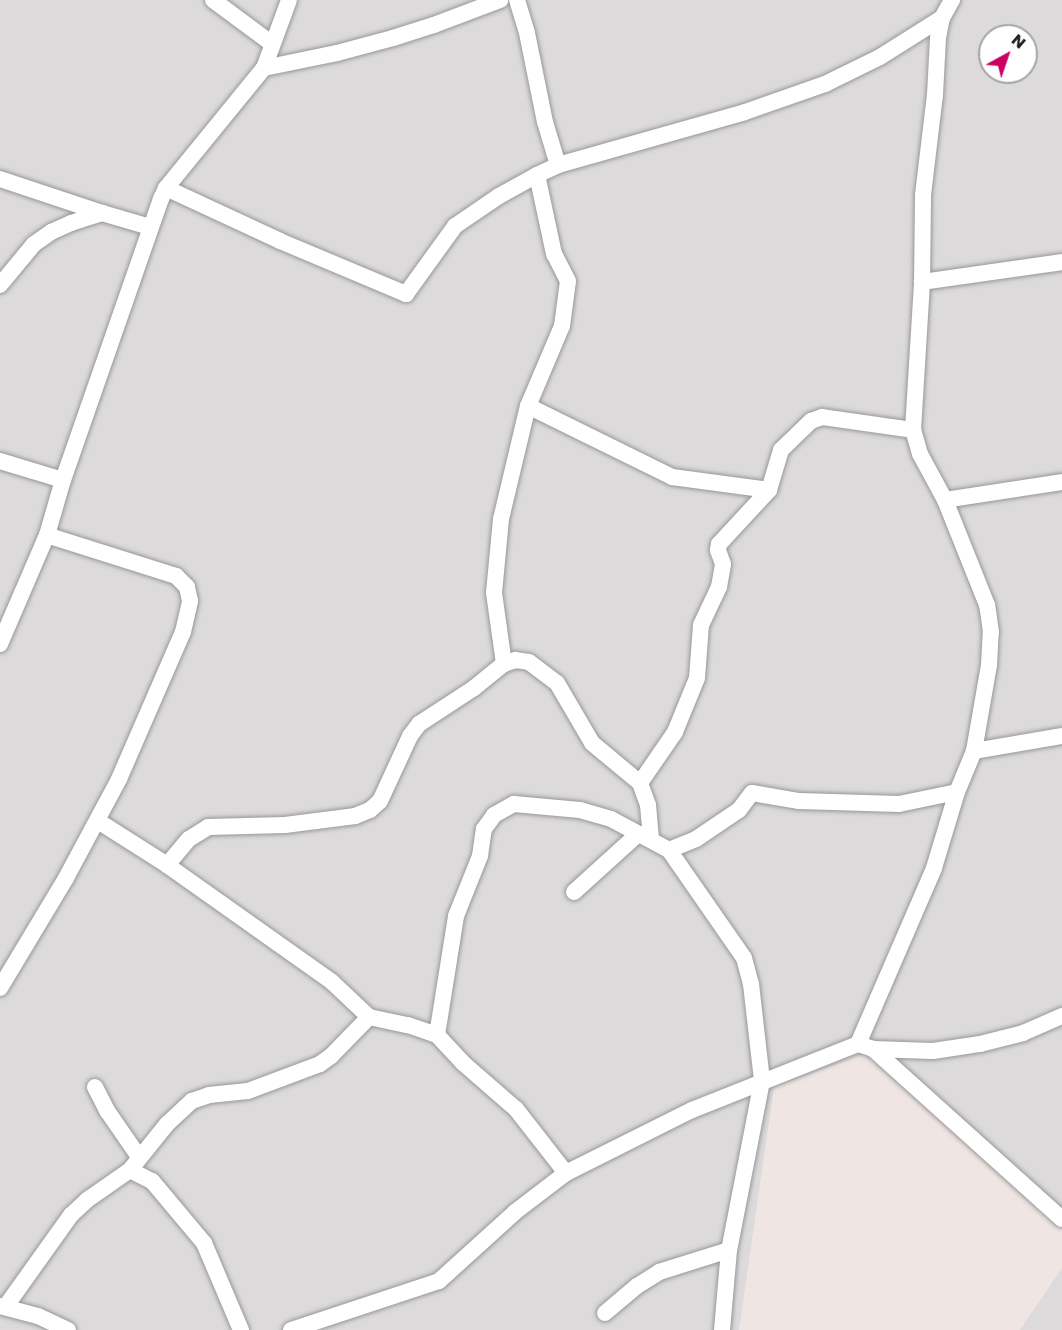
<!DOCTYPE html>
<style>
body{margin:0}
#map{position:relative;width:1062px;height:1330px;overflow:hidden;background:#efe5e3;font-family:Poppins,sans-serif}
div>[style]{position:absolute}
.residential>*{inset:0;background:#dcdadb}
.roads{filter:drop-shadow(0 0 2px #989898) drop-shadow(0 0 2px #989898)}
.minor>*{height:16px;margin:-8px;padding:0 8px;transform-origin:8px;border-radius:8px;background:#fff}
span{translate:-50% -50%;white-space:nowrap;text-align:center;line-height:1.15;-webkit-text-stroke:4.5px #fff;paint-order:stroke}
.north{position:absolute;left:978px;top:24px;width:60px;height:60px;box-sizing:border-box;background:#fff;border:2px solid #a5a5a5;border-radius:50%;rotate:40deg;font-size:16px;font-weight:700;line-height:24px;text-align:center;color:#1e1e1e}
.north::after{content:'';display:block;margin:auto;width:21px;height:27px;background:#cb0063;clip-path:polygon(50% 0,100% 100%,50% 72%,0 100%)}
</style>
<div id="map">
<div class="residential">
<i style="clip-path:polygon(evenodd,0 0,1062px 0,1062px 1227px,874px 1051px,774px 1087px,739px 1330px,0 1330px,0 0,990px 36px,1026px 36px,1026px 72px,990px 72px,990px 36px)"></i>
<i style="clip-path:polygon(1062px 1268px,1062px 1330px,1020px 1330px)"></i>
</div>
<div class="roads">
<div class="minor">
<i style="left:213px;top:0;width:72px;rotate:36.6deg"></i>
<i style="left:517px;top:0;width:34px;rotate:73deg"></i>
<i style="left:527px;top:33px;width:91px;rotate:78.6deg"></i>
<i style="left:545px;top:122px;width:45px;rotate:73.2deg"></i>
<i style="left:264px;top:68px;width:75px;rotate:-11.6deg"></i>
<i style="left:337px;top:53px;width:58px;rotate:-15deg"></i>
<i style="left:393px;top:38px;width:43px;rotate:-17.6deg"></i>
<i style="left:434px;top:25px;width:71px;rotate:-20.7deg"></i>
<i style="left:0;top:179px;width:108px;rotate:18.4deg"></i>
<i style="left:166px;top:188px;width:126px;rotate:24.9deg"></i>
<i style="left:280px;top:241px;width:137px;rotate:22.8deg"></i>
<i style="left:406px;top:294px;width:84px;rotate:-54.2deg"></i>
<i style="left:455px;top:226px;width:53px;rotate:-34.3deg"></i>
<i style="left:499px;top:196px;width:43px;rotate:-28.9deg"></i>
<i style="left:537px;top:175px;width:23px;rotate:-25deg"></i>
<i style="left:558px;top:165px;width:194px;rotate:-15.8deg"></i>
<i style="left:745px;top:112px;width:85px;rotate:-19.3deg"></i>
<i style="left:825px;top:84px;width:61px;rotate:-26.1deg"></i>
<i style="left:880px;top:57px;width:73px;rotate:-32.2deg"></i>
<i style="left:922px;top:282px;width:141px;rotate:-8.1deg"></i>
<i style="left:0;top:285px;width:53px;rotate:-50.3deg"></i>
<i style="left:34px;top:244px;width:21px;rotate:-35deg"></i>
<i style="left:51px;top:232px;width:22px;rotate:-24deg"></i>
<i style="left:71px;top:223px;width:33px;rotate:-18deg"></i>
<i style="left:102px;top:213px;width:50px;rotate:16.3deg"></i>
<i style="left:528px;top:406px;width:161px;rotate:26.2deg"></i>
<i style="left:672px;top:477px;width:98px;rotate:7.6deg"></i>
<i style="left:0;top:461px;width:66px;rotate:16.8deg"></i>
<i style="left:945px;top:500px;width:118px;rotate:-8.7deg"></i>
<i style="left:0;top:644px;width:119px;rotate:-66.7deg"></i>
<i style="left:47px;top:535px;width:57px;rotate:-73.8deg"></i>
<i style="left:63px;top:480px;width:298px;rotate:-70.8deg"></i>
<i style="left:161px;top:199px;width:12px;rotate:-66deg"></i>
<i style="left:166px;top:188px;width:155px;rotate:-50.8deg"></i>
<i style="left:264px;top:68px;width:72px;rotate:-69.8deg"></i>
<i style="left:504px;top:664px;width:12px;rotate:-20deg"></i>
<i style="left:515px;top:660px;width:14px;rotate:8deg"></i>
<i style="left:529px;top:662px;width:35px;rotate:37deg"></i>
<i style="left:557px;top:683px;width:69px;rotate:59.7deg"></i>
<i style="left:592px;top:743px;width:62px;rotate:39.8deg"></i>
<i style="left:974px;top:751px;width:89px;rotate:-9.7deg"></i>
<i style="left:98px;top:821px;width:82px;rotate:32.5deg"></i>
<i style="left:167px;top:865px;width:202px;rotate:35.3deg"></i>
<i style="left:332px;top:982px;width:51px;rotate:43.4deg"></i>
<i style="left:369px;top:1017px;width:40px;rotate:12deg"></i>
<i style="left:408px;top:1025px;width:31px;rotate:19deg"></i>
<i style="left:437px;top:1035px;width:38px;rotate:47deg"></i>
<i style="left:463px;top:1063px;width:70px;rotate:41deg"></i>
<i style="left:516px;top:1109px;width:81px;rotate:52deg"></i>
<i style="left:651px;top:839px;width:34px;rotate:-95deg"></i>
<i style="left:648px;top:805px;width:23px;rotate:-110deg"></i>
<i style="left:640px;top:783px;width:62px;rotate:-55.5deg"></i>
<i style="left:675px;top:732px;width:58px;rotate:-67.8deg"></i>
<i style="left:697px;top:678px;width:53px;rotate:-85.7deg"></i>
<i style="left:701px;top:625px;width:42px;rotate:-64.7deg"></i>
<i style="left:719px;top:587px;width:23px;rotate:-80deg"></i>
<i style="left:723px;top:564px;width:15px;rotate:-110deg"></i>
<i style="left:718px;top:550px;width:6px;rotate:-81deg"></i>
<i style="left:719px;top:544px;width:74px;rotate:-47.2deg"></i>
<i style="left:769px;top:490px;width:42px;rotate:-73.3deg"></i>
<i style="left:781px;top:450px;width:42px;rotate:-44deg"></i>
<i style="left:811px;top:421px;width:12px;rotate:-20deg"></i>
<i style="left:822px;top:417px;width:92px;rotate:8.1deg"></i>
<i style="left:669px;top:850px;width:29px;rotate:-22deg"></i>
<i style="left:696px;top:839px;width:52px;rotate:-34deg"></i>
<i style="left:739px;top:810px;width:21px;rotate:-53deg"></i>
<i style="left:752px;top:793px;width:48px;rotate:9.7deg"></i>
<i style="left:799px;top:801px;width:100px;rotate:1.7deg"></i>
<i style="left:899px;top:804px;width:59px;rotate:-11.7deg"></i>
<i style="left:167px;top:865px;width:34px;rotate:-50deg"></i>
<i style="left:189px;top:839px;width:22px;rotate:-32deg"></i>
<i style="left:208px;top:827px;width:77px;rotate:-1.5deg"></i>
<i style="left:285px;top:825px;width:71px;rotate:-7.3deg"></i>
<i style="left:355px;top:816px;width:16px;rotate:-22deg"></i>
<i style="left:370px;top:810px;width:13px;rotate:-42deg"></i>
<i style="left:380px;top:801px;width:72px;rotate:-65.2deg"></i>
<i style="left:410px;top:736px;width:15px;rotate:-53deg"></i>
<i style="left:419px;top:724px;width:66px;rotate:-33.2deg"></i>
<i style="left:474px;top:688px;width:38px;rotate:-39deg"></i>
<i style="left:504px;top:664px;width:72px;rotate:-98deg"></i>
<i style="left:494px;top:593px;width:74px;rotate:-84.6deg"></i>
<i style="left:501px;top:519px;width:116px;rotate:-76.6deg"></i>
<i style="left:528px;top:406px;width:87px;rotate:-67deg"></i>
<i style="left:562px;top:326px;width:45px;rotate:-82.4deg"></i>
<i style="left:568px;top:281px;width:30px;rotate:-117deg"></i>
<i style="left:554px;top:254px;width:81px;rotate:-102.1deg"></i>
<i style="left:574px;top:892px;width:86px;rotate:-42.2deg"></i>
<i style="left:0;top:988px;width:128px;rotate:-59deg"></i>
<i style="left:66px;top:878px;width:112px;rotate:-61.8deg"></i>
<i style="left:119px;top:779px;width:160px;rotate:-66.5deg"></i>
<i style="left:183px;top:632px;width:32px;rotate:-77deg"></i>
<i style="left:190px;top:601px;width:14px;rotate:-102deg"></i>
<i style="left:187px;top:587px;width:16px;rotate:-135deg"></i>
<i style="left:176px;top:576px;width:135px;rotate:-162.4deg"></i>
<i style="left:437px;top:1035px;width:121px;rotate:-80.9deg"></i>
<i style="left:456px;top:916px;width:65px;rotate:-68.2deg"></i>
<i style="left:480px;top:856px;width:27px;rotate:-82deg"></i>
<i style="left:484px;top:829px;width:17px;rotate:-54deg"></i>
<i style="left:494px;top:815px;width:23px;rotate:-29deg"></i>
<i style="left:514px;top:804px;width:66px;rotate:5.2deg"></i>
<i style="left:580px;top:810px;width:32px;rotate:16deg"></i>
<i style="left:611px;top:819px;width:66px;rotate:28.1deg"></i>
<i style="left:669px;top:850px;width:131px;rotate:55.2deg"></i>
<i style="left:744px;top:958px;width:27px;rotate:75deg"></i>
<i style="left:751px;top:984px;width:98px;rotate:83.5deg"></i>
<i style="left:762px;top:1081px;width:172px;rotate:101deg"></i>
<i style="left:729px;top:1250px;width:80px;rotate:95deg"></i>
<i style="left:858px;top:1044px;width:192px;rotate:-66.6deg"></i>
<i style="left:934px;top:868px;width:79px;rotate:-73.2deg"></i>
<i style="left:957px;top:792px;width:44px;rotate:-67.5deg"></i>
<i style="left:974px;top:751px;width:87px;rotate:-80.1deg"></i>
<i style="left:989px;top:665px;width:33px;rotate:-87deg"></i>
<i style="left:991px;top:632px;width:27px;rotate:-98deg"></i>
<i style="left:987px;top:605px;width:113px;rotate:-111.8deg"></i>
<i style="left:945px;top:500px;width:52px;rotate:-118.5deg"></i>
<i style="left:920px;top:454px;width:25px;rotate:-106deg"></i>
<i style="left:913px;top:430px;width:148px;rotate:-86.5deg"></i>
<i style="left:922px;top:282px;width:87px;rotate:-89.3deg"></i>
<i style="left:923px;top:195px;width:101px;rotate:-83.2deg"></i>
<i style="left:935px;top:95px;width:57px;rotate:-87deg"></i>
<i style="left:938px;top:38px;width:20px;rotate:-79deg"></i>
<i style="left:942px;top:18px;width:21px;rotate:-61deg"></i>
<i style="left:873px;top:1049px;width:60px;rotate:1.9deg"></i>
<i style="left:933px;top:1051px;width:48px;rotate:-8.5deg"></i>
<i style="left:980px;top:1044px;width:44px;rotate:-14.3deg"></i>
<i style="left:1023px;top:1033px;width:43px;rotate:-23.6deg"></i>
<i style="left:95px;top:1087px;width:28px;rotate:63deg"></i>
<i style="left:108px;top:1112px;width:55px;rotate:55.4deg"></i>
<i style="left:130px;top:1170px;width:25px;rotate:27deg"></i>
<i style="left:152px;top:1181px;width:81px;rotate:50deg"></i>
<i style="left:204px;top:1243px;width:95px;rotate:67deg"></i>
<i style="left:0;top:1306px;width:39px;rotate:15deg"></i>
<i style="left:38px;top:1316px;width:33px;rotate:25deg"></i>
<i style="left:6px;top:1306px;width:112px;rotate:-54.5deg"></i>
<i style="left:71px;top:1215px;width:22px;rotate:-43deg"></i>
<i style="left:87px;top:1200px;width:52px;rotate:-34.9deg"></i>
<i style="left:130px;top:1170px;width:59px;rotate:-51.2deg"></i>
<i style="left:167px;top:1124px;width:34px;rotate:-43deg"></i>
<i style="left:192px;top:1101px;width:18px;rotate:-19deg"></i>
<i style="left:209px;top:1095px;width:39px;rotate:-6deg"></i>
<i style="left:248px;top:1091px;width:77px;rotate:-20.6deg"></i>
<i style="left:320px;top:1064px;width:14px;rotate:-36deg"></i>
<i style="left:331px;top:1056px;width:54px;rotate:-45.7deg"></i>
<i style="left:605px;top:1313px;width:42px;rotate:-40.2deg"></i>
<i style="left:637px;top:1286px;width:26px;rotate:-32deg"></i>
<i style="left:659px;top:1272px;width:73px;rotate:-17.4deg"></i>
<i style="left:291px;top:1330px;width:156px;rotate:-18.3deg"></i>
<i style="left:439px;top:1281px;width:103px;rotate:-42.2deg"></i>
<i style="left:515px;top:1212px;width:64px;rotate:-37.4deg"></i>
<i style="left:566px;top:1173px;width:141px;rotate:-26.6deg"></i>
<i style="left:692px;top:1110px;width:179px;rotate:-21.7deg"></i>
<i style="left:858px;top:1044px;width:16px;rotate:18deg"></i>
<i style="left:873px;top:1049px;width:254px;rotate:42deg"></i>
</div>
</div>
<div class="north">N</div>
</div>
